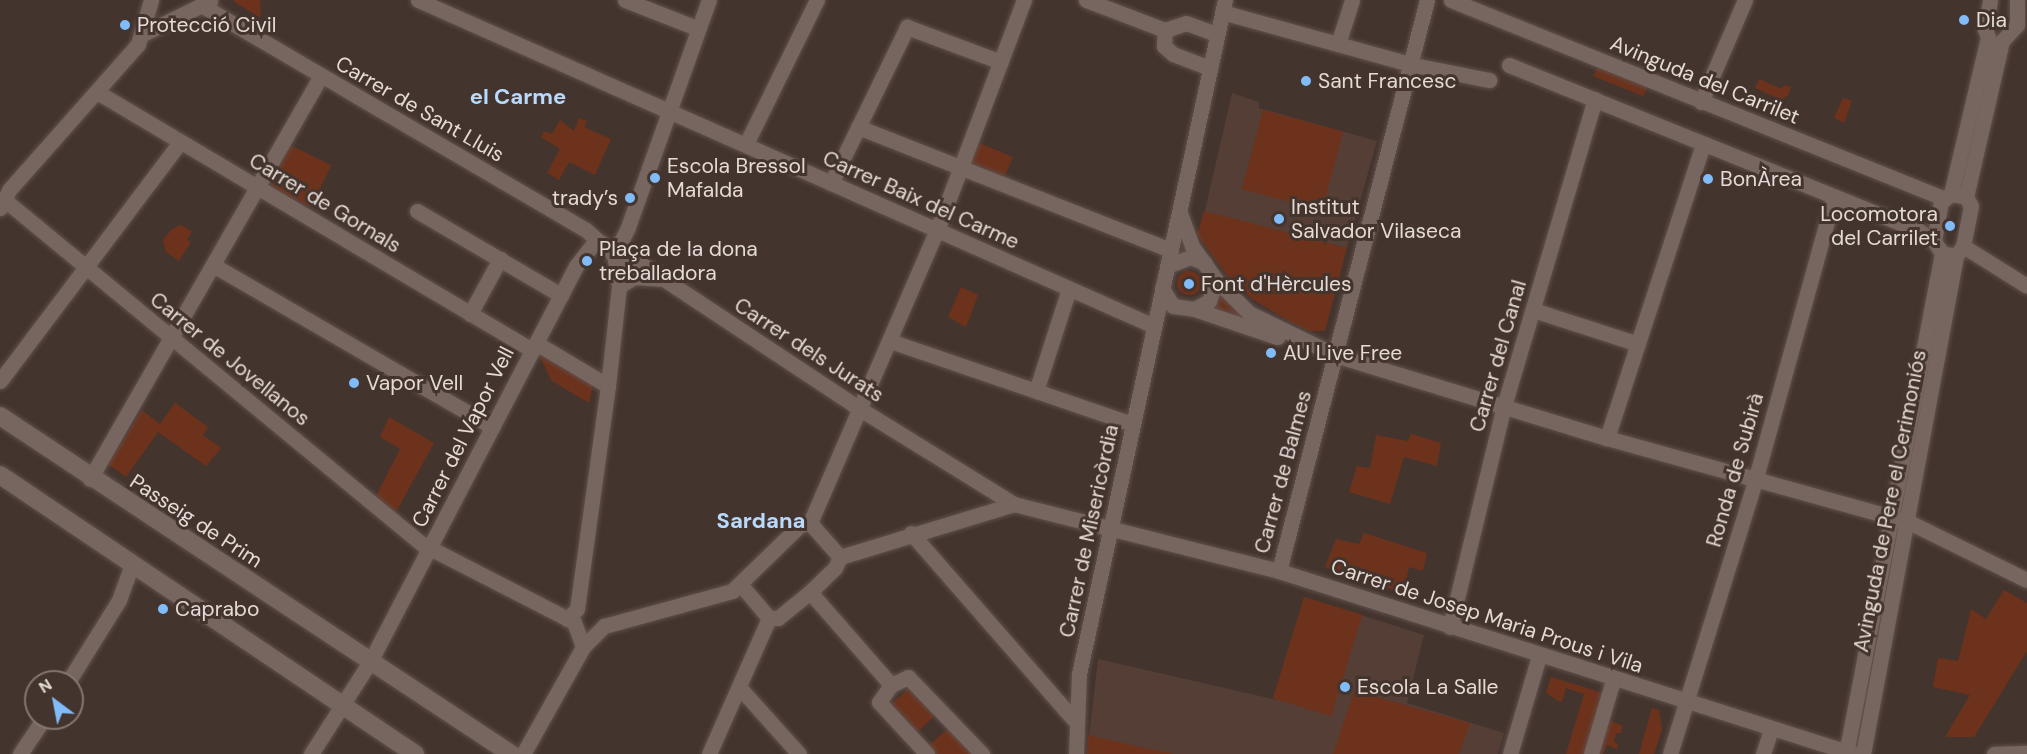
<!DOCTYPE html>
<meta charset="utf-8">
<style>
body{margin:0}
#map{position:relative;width:2027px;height:754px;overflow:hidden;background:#44342e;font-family:"DM Sans",sans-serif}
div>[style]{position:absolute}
.built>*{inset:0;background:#543e36}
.green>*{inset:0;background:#6d321c;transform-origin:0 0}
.round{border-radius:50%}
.roads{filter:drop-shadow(0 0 2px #5e504c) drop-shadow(0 0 2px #5e504c)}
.street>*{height:15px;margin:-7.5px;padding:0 7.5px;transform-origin:7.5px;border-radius:7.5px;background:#77655f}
.secondary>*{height:18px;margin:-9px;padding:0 9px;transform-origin:9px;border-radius:9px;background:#77655f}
.dots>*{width:16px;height:16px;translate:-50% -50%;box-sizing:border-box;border:3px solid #44342e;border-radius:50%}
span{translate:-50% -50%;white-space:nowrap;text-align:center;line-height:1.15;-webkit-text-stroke:6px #44342e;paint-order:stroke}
.poi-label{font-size:21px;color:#e4dad6}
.left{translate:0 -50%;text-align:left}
.right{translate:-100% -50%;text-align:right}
.street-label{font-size:21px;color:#e4dad6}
.neighbourhood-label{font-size:22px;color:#b9dafd;font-weight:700}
.north{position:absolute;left:24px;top:670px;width:60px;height:60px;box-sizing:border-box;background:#44342e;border:2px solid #847671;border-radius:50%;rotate:328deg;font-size:16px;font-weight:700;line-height:24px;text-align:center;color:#e4dad6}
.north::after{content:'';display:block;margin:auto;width:21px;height:27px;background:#81bcfa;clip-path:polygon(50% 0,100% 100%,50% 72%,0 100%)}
</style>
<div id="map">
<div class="built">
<i style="clip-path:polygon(1232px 93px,1259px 102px,1259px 108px,1377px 141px,1347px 248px,1201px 228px)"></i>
<i style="clip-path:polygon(1304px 597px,1424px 635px,1407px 703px,1504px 733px,1498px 754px,1087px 754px,1098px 659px,1277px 700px)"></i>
</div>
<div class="green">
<i style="clip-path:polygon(260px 0,261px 18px,233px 1px,235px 0)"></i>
<i style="left:1598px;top:65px;width:54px;height:12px;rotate:22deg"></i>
<i style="clip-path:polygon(1759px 79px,1782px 89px,1784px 85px,1791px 87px,1788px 95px,1781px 100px,1755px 88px)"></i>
<i style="clip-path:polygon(1843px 98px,1852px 101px,1844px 123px,1834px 118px)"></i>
<i style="left:1263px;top:110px;width:83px;height:82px;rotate:15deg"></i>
<i style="clip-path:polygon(579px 118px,587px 121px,584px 127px,611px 139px,595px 175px,569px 162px,559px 180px,547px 173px,560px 149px,541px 137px,544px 131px,552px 134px,560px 120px,574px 131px)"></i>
<i style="left:977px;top:142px;width:39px;height:21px;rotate:23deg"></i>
<i style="left:290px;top:145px;width:46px;height:47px;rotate:26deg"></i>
<i style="clip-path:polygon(1204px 211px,1347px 248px,1325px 331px,1309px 331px,1290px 322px,1252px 299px,1229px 278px,1197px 235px)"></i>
<i style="clip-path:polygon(181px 225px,192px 231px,187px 240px,191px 242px,179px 261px,166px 252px,163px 240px,172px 229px)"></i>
<i class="round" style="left:1177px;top:271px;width:24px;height:24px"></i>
<i style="clip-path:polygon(961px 287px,978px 295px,966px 327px,948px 317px)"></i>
<i style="clip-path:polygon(1221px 295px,1243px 317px,1242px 319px,1209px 309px)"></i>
<i style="clip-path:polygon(538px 353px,593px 386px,589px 403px,552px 381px)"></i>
<i style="clip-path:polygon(175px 403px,208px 427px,203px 435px,221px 448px,206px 466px,158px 432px,126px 477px,108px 464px,142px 410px,160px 424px)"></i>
<i style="clip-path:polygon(389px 417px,434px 443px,396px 512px,376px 496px,400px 449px,380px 437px)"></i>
<i style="clip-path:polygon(1411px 434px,1441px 443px,1437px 466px,1404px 457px,1390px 504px,1349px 492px,1357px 466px,1370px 468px,1376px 435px,1408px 441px)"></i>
<i style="clip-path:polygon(1364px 533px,1427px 553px,1423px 571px,1409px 567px,1403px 593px,1325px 567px,1336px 539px,1359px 544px)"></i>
<i style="clip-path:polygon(2004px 590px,2027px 603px,2027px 651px,1974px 737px,1945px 737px,1970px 695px,1933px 687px,1938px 658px,1958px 661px,1971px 609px,1986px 619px)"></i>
<i style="left:1304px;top:597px;width:61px;height:106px;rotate:17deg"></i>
<i style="clip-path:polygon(1551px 677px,1603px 693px,1584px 754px,1566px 754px,1584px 694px,1566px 688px,1562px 702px,1558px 701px,1546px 693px)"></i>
<i style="left:910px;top:687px;width:38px;height:25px;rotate:47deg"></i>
<i style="clip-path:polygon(1354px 691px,1470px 723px,1459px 754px,1333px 754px)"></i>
<i style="clip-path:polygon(1652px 708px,1659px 710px,1662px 730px,1654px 754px,1639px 754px)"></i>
<i style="clip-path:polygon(1609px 720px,1623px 726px,1621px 733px,1616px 733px,1614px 742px,1618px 744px,1617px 749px,1607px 745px,1603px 754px,1598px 754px)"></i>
<i style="clip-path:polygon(951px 726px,975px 754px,932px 754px,926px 748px)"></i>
<i style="clip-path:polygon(1088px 735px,1145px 748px,1176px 754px,1087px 754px)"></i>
</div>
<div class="roads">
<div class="street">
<i style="left:418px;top:0;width:805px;rotate:23.89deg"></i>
<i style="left:625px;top:0;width:79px;rotate:21.4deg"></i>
<i style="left:1086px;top:0;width:85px;rotate:20.8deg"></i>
<i style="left:1451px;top:0;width:530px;rotate:21.92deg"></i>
<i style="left:201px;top:5px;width:446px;rotate:30.3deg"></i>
<i style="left:586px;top:230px;width:38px;rotate:42deg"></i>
<i style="left:614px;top:255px;width:32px;rotate:20deg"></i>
<i style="left:644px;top:266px;width:259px;rotate:33.5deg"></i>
<i style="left:860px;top:409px;width:181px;rotate:31.7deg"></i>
<i style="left:1014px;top:504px;width:273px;rotate:14.2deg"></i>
<i style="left:1279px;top:571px;width:603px;rotate:17.65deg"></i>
<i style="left:1222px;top:12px;width:194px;rotate:15.5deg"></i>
<i style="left:1409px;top:64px;width:82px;rotate:11.3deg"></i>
<i style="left:1165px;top:30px;width:16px;rotate:94deg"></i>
<i style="left:1164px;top:46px;width:12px;rotate:42deg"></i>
<i style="left:1173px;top:54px;width:40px;rotate:21deg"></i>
<i style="left:1165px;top:30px;width:22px;rotate:-18deg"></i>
<i style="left:1186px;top:23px;width:33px;rotate:20deg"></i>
<i style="left:143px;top:34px;width:75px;rotate:-26.2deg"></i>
<i style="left:2002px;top:41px;width:22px;rotate:-47deg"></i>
<i style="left:2017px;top:25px;width:25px;rotate:-90deg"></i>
<i style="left:1338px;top:44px;width:46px;rotate:-72.3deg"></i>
<i style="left:1509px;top:65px;width:442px;rotate:22deg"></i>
<i style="left:1919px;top:231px;width:18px;rotate:34deg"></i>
<i style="left:97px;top:92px;width:506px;rotate:30.67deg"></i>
<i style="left:1701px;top:102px;width:111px;rotate:-66.7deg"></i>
<i style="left:858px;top:127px;width:335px;rotate:21.5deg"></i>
<i style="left:746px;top:144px;width:161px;rotate:-63.8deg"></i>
<i style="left:831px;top:183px;width:174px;rotate:-64deg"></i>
<i style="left:907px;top:27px;width:100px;rotate:20.4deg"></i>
<i style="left:1951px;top:194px;width:161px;rotate:-76.7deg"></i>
<i style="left:1988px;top:37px;width:9px;rotate:-111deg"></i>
<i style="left:1985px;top:29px;width:29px;rotate:-80deg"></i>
<i style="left:1951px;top:194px;width:15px;rotate:11deg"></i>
<i style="left:1966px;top:197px;width:10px;rotate:61deg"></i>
<i style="left:1971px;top:206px;width:41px;rotate:101.3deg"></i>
<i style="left:1963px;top:246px;width:12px;rotate:125deg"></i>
<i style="left:1956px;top:256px;width:14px;rotate:-168deg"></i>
<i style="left:1942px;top:253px;width:14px;rotate:-124deg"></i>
<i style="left:1934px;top:241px;width:40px;rotate:-80deg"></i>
<i style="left:1941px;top:202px;width:13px;rotate:-39deg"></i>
<i style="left:1966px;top:197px;width:160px;rotate:-77deg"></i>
<i style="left:6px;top:201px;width:539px;rotate:39.51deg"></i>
<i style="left:422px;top:544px;width:171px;rotate:27.2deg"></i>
<i style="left:574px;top:622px;width:27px;rotate:70deg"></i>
<i style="left:0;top:208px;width:20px;rotate:-63deg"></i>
<i style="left:9px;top:190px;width:195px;rotate:-48.5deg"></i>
<i style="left:138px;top:44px;width:46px;rotate:-73.5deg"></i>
<i style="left:417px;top:211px;width:167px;rotate:30.3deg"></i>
<i style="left:1180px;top:213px;width:35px;rotate:70deg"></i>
<i style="left:1192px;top:246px;width:42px;rotate:54.8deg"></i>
<i style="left:1216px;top:280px;width:47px;rotate:45deg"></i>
<i style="left:1249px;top:313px;width:96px;rotate:26deg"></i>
<i style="left:1335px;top:355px;width:284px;rotate:17deg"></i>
<i style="left:1607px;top:438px;width:313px;rotate:15.5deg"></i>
<i style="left:1909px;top:522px;width:131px;rotate:26.2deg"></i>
<i style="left:1963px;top:246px;width:75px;rotate:32deg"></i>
<i style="left:614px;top:255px;width:31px;rotate:-63deg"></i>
<i style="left:628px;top:227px;width:241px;rotate:-70.4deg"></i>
<i style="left:213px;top:265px;width:323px;rotate:30.1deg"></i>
<i style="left:1167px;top:266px;width:26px;rotate:-21deg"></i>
<i style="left:1191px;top:257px;width:15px;rotate:23deg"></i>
<i style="left:619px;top:286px;width:17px;rotate:-31deg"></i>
<i style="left:634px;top:277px;width:26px;rotate:4deg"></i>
<i style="left:1162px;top:288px;width:21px;rotate:59deg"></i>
<i style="left:1173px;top:306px;width:21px;rotate:8deg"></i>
<i style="left:1194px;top:309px;width:17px;rotate:-28deg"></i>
<i style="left:1209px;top:301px;width:22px;rotate:-72deg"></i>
<i style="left:1194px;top:309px;width:88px;rotate:18.6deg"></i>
<i style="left:1533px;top:310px;width:110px;rotate:17.9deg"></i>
<i style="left:470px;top:314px;width:63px;rotate:-61.4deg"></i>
<i style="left:890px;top:341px;width:257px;rotate:18.9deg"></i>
<i style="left:536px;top:343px;width:84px;rotate:30.8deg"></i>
<i style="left:0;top:381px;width:299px;rotate:-53deg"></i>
<i style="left:1036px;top:391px;width:107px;rotate:-72.1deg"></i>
<i style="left:1607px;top:438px;width:309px;rotate:-71.9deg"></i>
<i style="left:90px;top:479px;width:465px;rotate:-60.2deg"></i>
<i style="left:810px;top:523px;width:319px;rotate:-66.6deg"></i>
<i style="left:937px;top:230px;width:246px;rotate:-69.3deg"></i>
<i style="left:810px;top:523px;width:45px;rotate:48.6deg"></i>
<i style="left:911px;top:533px;width:248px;rotate:48.9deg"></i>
<i style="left:840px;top:557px;width:182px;rotate:-16.9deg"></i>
<i style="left:1279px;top:571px;width:590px;rotate:-75.47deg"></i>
<i style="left:741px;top:585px;width:43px;rotate:49.7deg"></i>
<i style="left:810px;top:592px;width:123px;rotate:48.9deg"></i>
<i style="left:891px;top:685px;width:21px;rotate:125deg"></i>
<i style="left:879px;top:702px;width:71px;rotate:47.3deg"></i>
<i style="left:769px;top:618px;width:9px"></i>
<i style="left:778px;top:618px;width:41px;rotate:-39.1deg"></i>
<i style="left:810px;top:592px;width:35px;rotate:-44deg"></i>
<i style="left:835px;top:568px;width:12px;rotate:-66deg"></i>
<i style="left:567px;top:619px;width:14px;rotate:-45deg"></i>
<i style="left:577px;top:609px;width:225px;rotate:-82.1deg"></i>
<i style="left:608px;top:386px;width:101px;rotate:-83.7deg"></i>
<i style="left:619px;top:286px;width:31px;rotate:-99deg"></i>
<i style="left:1450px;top:627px;width:228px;rotate:-76.3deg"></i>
<i style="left:1504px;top:406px;width:320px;rotate:-73.5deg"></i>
<i style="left:68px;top:682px;width:97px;rotate:-58.1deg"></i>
<i style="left:119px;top:600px;width:38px;rotate:-70deg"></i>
<i style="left:891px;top:685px;width:19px;rotate:-25deg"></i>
<i style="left:908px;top:677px;width:107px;rotate:46.1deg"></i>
<i style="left:739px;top:687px;width:90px;rotate:48.2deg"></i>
<i style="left:20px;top:754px;width:43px;rotate:-56.3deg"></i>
<i style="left:311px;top:754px;width:112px;rotate:-57.4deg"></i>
<i style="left:371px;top:660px;width:444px;rotate:-62.5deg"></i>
<i style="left:576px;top:266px;width:28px;rotate:-52deg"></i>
<i style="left:593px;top:244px;width:9px;rotate:-6deg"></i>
<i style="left:523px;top:754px;width:123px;rotate:-60.7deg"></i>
<i style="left:583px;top:647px;width:30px;rotate:-45deg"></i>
<i style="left:604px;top:626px;width:133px;rotate:-15.3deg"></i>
<i style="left:732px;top:591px;width:95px;rotate:-44.1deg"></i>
<i style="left:800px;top:525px;width:10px;rotate:-11deg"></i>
<i style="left:709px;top:754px;width:149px;rotate:-66.2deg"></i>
<i style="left:1076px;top:754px;width:80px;rotate:-87.9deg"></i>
<i style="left:1079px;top:674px;width:690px;rotate:-77.78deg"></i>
<i style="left:1510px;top:754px;width:102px;rotate:-73.5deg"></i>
<i style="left:1591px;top:754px;width:77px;rotate:-73.4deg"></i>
<i style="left:1670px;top:754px;width:286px;rotate:-72.7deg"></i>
<i style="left:1755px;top:481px;width:295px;rotate:-74.5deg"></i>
<i style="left:1763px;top:754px;width:25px;rotate:-72deg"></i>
<i style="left:1846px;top:754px;width:510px;rotate:-79.15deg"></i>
<i style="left:1863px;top:754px;width:507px;rotate:-79.42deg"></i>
<i style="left:1994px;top:754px;width:33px;rotate:-2deg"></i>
</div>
<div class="secondary">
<i style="left:0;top:416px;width:613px;rotate:33.48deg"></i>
<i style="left:0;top:475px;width:500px;rotate:33.91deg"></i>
</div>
</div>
<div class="dots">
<i style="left:1964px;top:20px;background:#81bcfa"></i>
<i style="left:125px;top:25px;background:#81bcfa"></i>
<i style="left:1306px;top:81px;background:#81bcfa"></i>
<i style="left:655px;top:178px;background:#81bcfa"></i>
<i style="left:1708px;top:179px;background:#81bcfa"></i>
<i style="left:630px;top:198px;background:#81bcfa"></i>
<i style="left:1279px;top:219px;background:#81bcfa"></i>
<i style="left:1950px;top:226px;background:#81bcfa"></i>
<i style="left:587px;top:261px;background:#81bcfa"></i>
<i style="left:1189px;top:284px;background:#81bcfa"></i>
<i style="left:1271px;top:353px;background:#81bcfa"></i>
<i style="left:354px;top:383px;background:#81bcfa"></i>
<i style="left:163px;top:609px;background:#81bcfa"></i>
<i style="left:1345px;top:687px;background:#81bcfa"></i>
</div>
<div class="poi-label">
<span class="left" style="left:1976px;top:20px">Dia</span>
<span class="left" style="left:137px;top:25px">Protecció Civil</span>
<span class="left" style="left:1318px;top:81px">Sant Francesc</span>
<span class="left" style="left:667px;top:178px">Escola Bressol<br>Mafalda</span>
<span class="left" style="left:1720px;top:179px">BonÀrea</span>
<span class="right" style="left:618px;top:198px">trady’s</span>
<span class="left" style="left:1291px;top:219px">Institut<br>Salvador Vilaseca</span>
<span class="right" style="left:1938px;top:226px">Locomotora<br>del Carrilet</span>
<span class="left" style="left:599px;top:261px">Plaça de la dona<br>treballadora</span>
<span class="left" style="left:1201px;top:284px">Font d'Hèrcules</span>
<span class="left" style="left:1283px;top:353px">AU Live Free</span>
<span class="left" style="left:366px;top:383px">Vapor Vell</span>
<span class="left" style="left:175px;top:609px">Caprabo</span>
<span class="left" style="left:1357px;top:687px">Escola La Salle</span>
</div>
<div class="street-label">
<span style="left:1705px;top:80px;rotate:22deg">Avinguda del Carrilet</span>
<span style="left:420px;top:109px;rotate:30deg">Carrer de Sant Lluis</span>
<span style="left:921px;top:200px;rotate:24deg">Carrer Baix del Carme</span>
<span style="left:325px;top:203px;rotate:31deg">Carrer de Gornals</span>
<span style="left:809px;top:350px;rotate:33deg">Carrer dels Jurats</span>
<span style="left:1498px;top:356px;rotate:-74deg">Carrer del Canal</span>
<span style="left:230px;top:359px;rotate:39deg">Carrer de Jovellanos</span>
<span style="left:463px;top:437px;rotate:-63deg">Carrer del Vapor Vell</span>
<span style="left:1735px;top:470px;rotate:-74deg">Ronda de Subirà</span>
<span style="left:1283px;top:472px;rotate:-75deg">Carrer de Balmes</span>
<span style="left:1890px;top:501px;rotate:-79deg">Avinguda de Pere el Cerimoniós</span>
<span style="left:196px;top:521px;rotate:33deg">Passeig de Prim</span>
<span style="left:1089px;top:531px;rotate:-78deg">Carrer de Misericòrdia</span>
<span style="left:1487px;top:616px;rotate:18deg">Carrer de Josep Maria Prous i Vila</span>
</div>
<div class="neighbourhood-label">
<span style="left:518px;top:97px">el Carme</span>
<span style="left:761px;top:521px">Sardana</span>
</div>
<div class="north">N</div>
</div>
